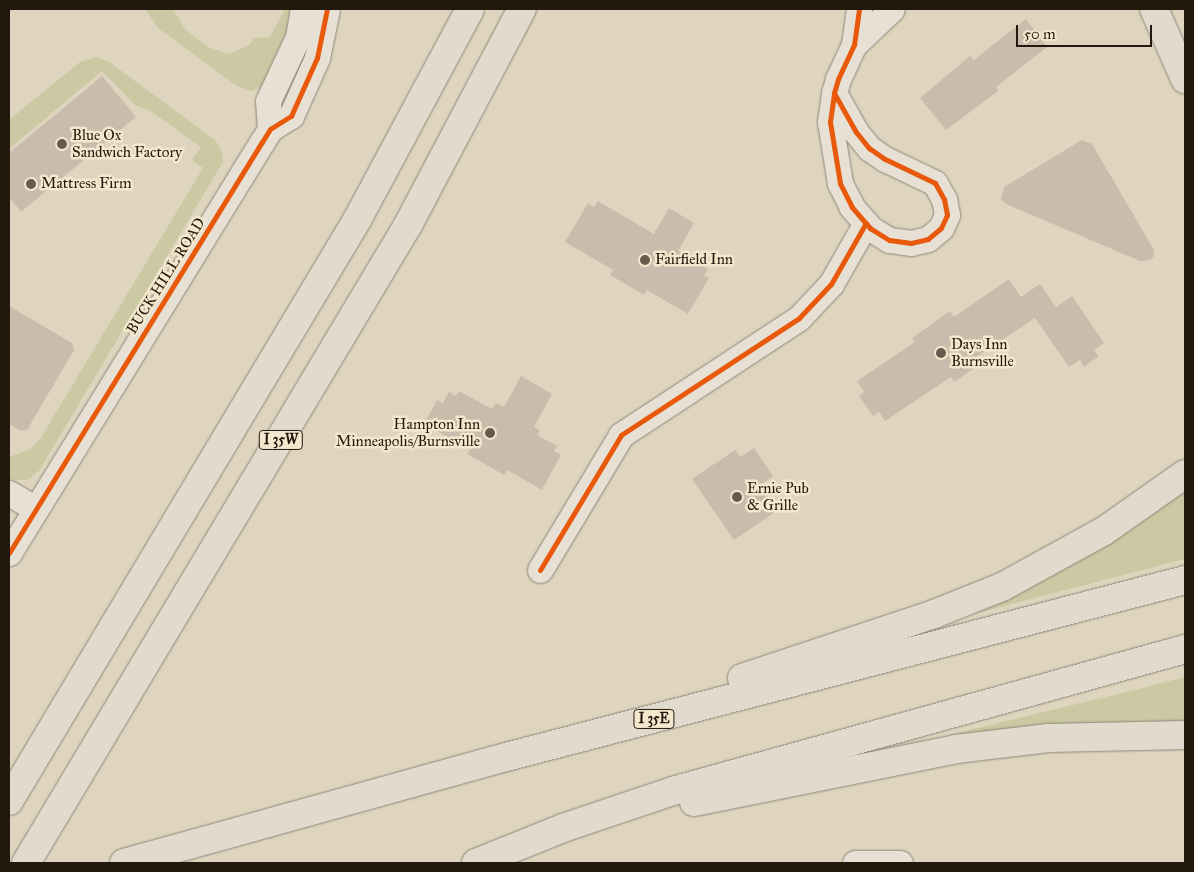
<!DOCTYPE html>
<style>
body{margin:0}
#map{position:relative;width:1194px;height:872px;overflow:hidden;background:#dfd5bf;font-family:"IM FELL Great Primer",serif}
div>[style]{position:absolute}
.green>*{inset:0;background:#cac9a3}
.building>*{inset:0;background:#cbbbad}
.roads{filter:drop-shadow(0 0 1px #8e877a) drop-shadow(0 0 1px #8e877a)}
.minor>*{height:25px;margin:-12.5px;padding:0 12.5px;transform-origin:12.5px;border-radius:12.5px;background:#e6e0d5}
.highway>*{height:28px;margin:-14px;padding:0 14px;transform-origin:14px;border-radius:14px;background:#e1dbce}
.cycleway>*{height:5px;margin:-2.5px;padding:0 2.5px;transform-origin:2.5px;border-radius:2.5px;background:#e8590c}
.dots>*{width:14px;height:14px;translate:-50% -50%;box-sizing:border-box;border:2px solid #f3e7cd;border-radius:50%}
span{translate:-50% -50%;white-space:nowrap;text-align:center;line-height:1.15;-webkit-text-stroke:5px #f3e7cd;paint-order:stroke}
.shield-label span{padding:1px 4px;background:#f3e7cd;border:1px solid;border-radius:4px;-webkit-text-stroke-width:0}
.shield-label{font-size:14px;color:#23180e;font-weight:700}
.poi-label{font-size:15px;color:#23180e}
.left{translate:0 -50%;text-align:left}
.right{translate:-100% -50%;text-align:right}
.street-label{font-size:15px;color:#23180e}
.frame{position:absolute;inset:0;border:10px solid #23180e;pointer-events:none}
.scale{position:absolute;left:1016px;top:25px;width:136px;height:22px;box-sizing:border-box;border:2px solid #23180e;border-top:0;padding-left:6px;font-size:15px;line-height:18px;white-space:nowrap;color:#23180e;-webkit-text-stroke:4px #f3e7cd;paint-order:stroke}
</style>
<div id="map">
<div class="green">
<i style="clip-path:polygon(145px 9px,173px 9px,185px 29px,208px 47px,229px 54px,248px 46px,254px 38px,270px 37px,285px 9px,308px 9px,266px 85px,252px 91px,237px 86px,159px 29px)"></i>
<i style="clip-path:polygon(96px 57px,108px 61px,216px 141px,222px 152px,223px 162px,39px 471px,27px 480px,11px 480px,9px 478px,9px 457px,29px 450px,40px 439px,203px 168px,192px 160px,201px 147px,152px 112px,135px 105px,102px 71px,9px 149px,9px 120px,80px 62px)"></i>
<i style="clip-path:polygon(1185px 485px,1185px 559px,962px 617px)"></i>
<i style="clip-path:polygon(1185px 677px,1185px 725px,949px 735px,1122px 693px)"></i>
</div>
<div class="building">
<i style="clip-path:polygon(1026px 19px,1047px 47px,996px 87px,998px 91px,946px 130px,920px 98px,970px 56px,974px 60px)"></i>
<i style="clip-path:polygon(102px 76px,136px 117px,21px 212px,9px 197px,9px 153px)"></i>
<i style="clip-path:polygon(1082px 140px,1092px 144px,1154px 250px,1154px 256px,1150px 260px,1140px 261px,1006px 204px,1001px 199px,1004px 187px)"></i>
<i style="clip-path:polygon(598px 201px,654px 234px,669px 208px,694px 223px,678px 251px,708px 269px,704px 276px,709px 278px,688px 314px,647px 290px,644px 295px,610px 275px,613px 270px,565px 242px,588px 203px,594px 207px)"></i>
<i style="clip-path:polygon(1009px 279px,1021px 297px,1040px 284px,1056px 307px,1072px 296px,1104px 343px,1094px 350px,1099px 356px,1084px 367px,1080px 360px,1069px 367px,1035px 318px,972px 360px,976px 367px,954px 382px,951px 377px,885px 421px,879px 412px,873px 416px,859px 396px,864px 392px,857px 381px,915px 342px,912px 338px,950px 311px,954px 317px)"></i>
<i style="clip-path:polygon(9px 306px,72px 343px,74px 350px,27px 430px,21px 431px,9px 424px)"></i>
<i style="clip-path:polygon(521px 376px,552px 394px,534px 427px,540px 430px,537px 435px,557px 446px,554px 451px,561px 455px,542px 490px,507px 470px,504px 475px,467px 454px,470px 449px,424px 424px,437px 400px,443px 403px,449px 392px,456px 396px,459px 391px,492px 409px,496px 403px,504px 407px)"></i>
<i style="clip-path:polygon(754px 448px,773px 476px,761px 485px,778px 510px,734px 540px,692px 479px,735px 450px,740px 457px)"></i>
</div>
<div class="roads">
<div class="minor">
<i style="left:854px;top:45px;width:52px;rotate:-43.5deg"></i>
<i style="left:834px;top:93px;width:45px;rotate:60.6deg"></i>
<i style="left:856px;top:132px;width:21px;rotate:51deg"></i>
<i style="left:869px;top:148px;width:19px;rotate:35deg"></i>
<i style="left:885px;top:159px;width:55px;rotate:25.6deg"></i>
<i style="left:935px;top:183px;width:18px;rotate:61deg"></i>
<i style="left:944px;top:199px;width:16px;rotate:79deg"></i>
<i style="left:947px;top:215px;width:14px;rotate:115deg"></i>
<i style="left:941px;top:228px;width:17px;rotate:140deg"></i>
<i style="left:928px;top:239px;width:17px;rotate:167deg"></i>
<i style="left:911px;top:243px;width:22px;rotate:-172deg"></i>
<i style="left:889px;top:240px;width:22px;rotate:-148deg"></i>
<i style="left:870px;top:228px;width:28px;rotate:-131deg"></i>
<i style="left:852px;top:207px;width:27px;rotate:-117deg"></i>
<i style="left:840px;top:183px;width:62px;rotate:-99.3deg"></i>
<i style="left:830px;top:122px;width:29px;rotate:-82deg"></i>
<i style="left:834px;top:93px;width:15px;rotate:-74deg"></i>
<i style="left:838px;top:79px;width:38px;rotate:-65deg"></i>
<i style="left:854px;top:45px;width:36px;rotate:-82deg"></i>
<i style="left:270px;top:129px;width:28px;rotate:-94deg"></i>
<i style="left:268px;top:101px;width:71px;rotate:-64.9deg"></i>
<i style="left:298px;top:37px;width:28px;rotate:-80deg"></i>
<i style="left:9px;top:493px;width:31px;rotate:31deg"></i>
<i style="left:9px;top:553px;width:483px;rotate:-58.4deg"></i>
<i style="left:262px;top:142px;width:15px;rotate:-58deg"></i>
<i style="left:270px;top:129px;width:25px;rotate:-32deg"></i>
<i style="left:291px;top:116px;width:64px;rotate:-65.9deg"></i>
<i style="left:317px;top:58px;width:50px;rotate:-78.5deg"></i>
<i style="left:540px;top:570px;width:157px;rotate:-59deg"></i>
<i style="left:621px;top:435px;width:213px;rotate:-33.3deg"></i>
<i style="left:799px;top:318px;width:47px;rotate:-46.7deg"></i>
<i style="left:831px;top:284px;width:70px;rotate:-60.2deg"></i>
<i style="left:855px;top:863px;width:45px"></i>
</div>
<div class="highway">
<i style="left:1154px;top:9px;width:77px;rotate:66.1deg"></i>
<i style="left:742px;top:678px;width:202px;rotate:-18.4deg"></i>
<i style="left:934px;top:614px;width:73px;rotate:-21.7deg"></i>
<i style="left:1002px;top:587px;width:116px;rotate:-28.8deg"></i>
<i style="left:1104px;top:531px;width:99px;rotate:-35.1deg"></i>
<i style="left:9px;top:801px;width:677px;rotate:-59.08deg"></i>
<i style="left:357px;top:220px;width:239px;rotate:-61.8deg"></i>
<i style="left:694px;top:802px;width:267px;rotate:-11.4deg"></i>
<i style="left:956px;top:749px;width:93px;rotate:-6.8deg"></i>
<i style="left:1048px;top:738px;width:137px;rotate:-1.3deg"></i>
<i style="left:26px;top:863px;width:744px;rotate:-59.09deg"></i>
<i style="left:408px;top:225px;width:244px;rotate:-62.2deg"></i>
<i style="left:124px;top:863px;width:401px;rotate:-15.5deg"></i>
<i style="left:510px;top:756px;width:698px;rotate:-14.61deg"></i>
<i style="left:476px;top:863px;width:94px;rotate:-21.9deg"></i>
<i style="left:563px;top:828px;width:119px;rotate:-18.6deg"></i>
<i style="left:676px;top:790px;width:528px;rotate:-15.48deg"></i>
</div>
</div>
<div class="cycleway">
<i style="left:834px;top:93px;width:45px;rotate:60.6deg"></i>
<i style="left:856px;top:132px;width:21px;rotate:51deg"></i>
<i style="left:869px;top:148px;width:19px;rotate:35deg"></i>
<i style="left:885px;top:159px;width:55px;rotate:25.6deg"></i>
<i style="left:935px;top:183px;width:18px;rotate:61deg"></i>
<i style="left:944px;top:199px;width:16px;rotate:79deg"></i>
<i style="left:947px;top:215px;width:14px;rotate:115deg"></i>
<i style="left:941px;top:228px;width:17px;rotate:140deg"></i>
<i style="left:928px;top:239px;width:17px;rotate:167deg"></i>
<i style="left:911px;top:243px;width:22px;rotate:-172deg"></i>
<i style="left:889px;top:240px;width:22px;rotate:-148deg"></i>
<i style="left:870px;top:228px;width:28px;rotate:-131deg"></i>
<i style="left:852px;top:207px;width:27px;rotate:-117deg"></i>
<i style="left:840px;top:183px;width:62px;rotate:-99.3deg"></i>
<i style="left:830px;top:122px;width:29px;rotate:-82deg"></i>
<i style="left:834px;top:93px;width:15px;rotate:-74deg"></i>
<i style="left:838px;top:79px;width:38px;rotate:-65deg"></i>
<i style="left:854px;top:45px;width:36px;rotate:-82deg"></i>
<i style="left:9px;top:553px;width:483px;rotate:-58.4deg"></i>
<i style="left:262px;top:142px;width:15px;rotate:-58deg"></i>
<i style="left:270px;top:129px;width:25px;rotate:-32deg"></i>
<i style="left:291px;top:116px;width:64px;rotate:-65.9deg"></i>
<i style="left:317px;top:58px;width:50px;rotate:-78.5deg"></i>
<i style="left:540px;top:570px;width:157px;rotate:-59deg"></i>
<i style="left:621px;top:435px;width:213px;rotate:-33.3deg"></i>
<i style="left:799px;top:318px;width:47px;rotate:-46.7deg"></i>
<i style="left:831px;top:284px;width:70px;rotate:-60.2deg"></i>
</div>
<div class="dots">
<i style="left:62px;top:144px;background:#655a4c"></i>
<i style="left:31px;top:184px;background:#655a4c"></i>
<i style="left:645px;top:260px;background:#655a4c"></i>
<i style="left:941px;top:353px;background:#655a4c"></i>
<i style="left:490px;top:433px;background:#655a4c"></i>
<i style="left:737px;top:497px;background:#655a4c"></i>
</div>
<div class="shield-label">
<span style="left:281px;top:440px">I 35W</span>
<span style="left:654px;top:719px">I 35E</span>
</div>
<div class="poi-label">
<span class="left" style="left:72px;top:144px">Blue Ox<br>Sandwich Factory</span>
<span class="left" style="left:41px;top:184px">Mattress Firm</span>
<span class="left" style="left:655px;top:260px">Fairfield Inn</span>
<span class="left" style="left:951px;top:353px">Days Inn<br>Burnsville</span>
<span class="right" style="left:480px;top:433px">Hampton Inn<br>Minneapolis/Burnsville</span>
<span class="left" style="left:747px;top:497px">Ernie Pub<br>&amp; Grille</span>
</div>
<div class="street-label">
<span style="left:166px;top:276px;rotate:-58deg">BUCK HILL ROAD</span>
</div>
<div class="frame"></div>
<div class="scale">50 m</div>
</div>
